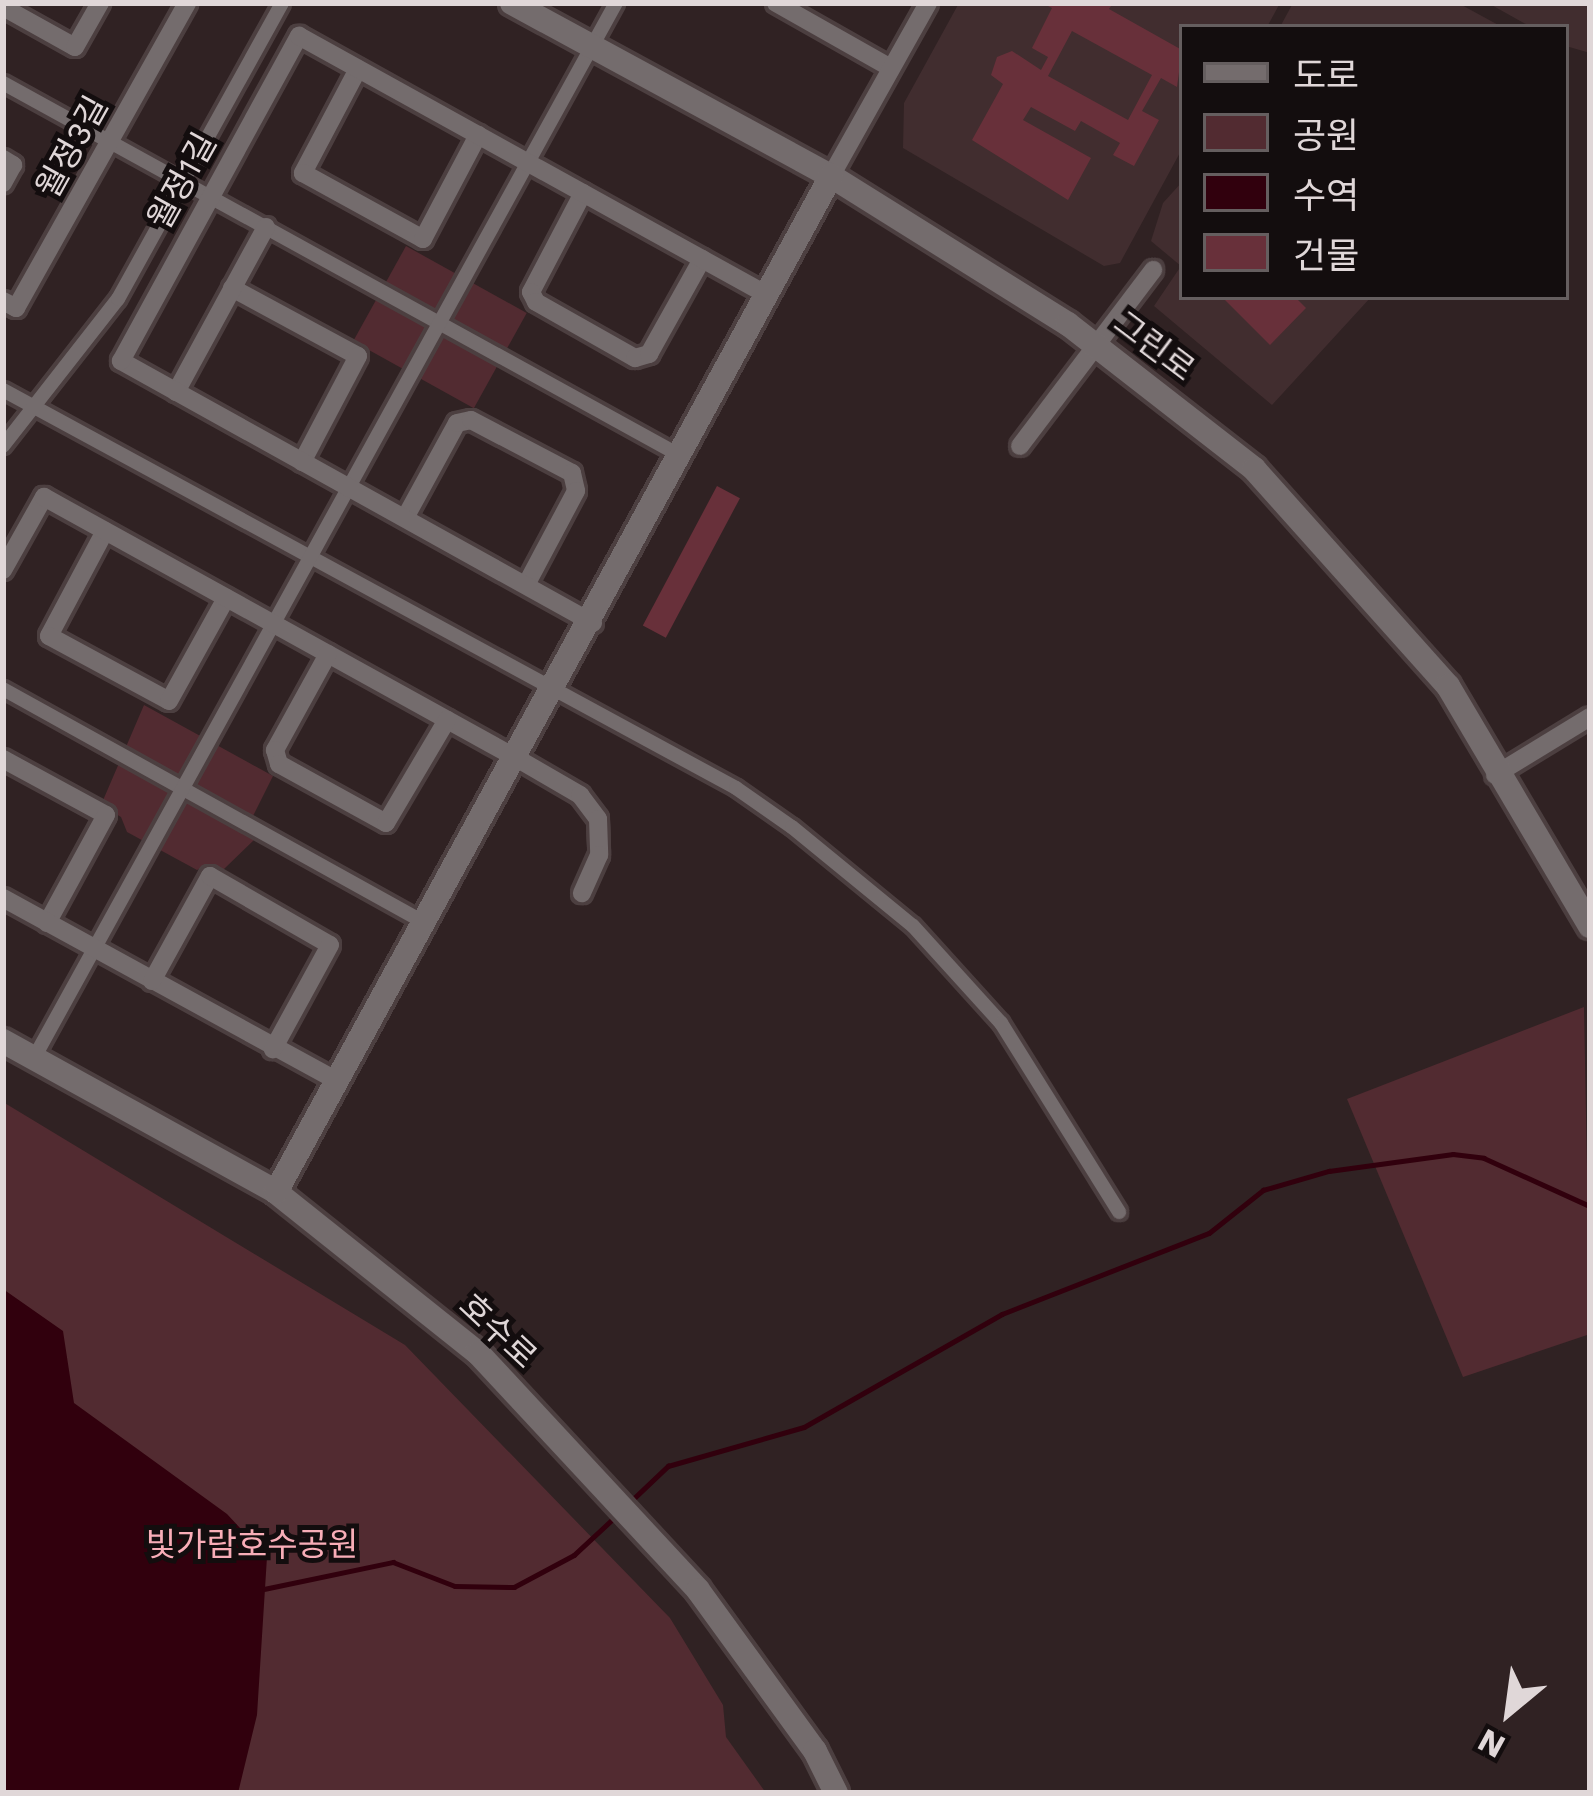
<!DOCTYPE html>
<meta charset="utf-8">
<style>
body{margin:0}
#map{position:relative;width:1593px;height:1796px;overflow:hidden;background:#302223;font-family:"Work Sans","Noto Sans KR",sans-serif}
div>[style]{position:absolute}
.built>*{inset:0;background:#412d2f}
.green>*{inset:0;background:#522b31;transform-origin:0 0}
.water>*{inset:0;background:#31000d}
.stream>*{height:4.5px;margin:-2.25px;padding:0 2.25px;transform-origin:2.25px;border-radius:2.25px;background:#31000d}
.building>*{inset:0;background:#68303a;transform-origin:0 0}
.roads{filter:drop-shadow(3px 0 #4c3f40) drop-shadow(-3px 0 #4c3f40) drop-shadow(0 3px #4c3f40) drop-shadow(0 -3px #4c3f40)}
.pedestrian>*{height:14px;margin:-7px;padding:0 7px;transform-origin:7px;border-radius:7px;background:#746c6d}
.minor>*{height:18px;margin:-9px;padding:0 9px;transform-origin:9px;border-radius:9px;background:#746c6d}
.tertiary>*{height:24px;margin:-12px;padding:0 12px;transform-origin:12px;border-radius:12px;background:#746c6d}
span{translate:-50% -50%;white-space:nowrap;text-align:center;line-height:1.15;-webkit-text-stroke:10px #130d0e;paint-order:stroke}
.street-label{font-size:33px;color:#e0d7d8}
.park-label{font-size:33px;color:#f8adb7}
.frame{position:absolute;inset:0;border:6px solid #e0d7d8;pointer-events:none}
.legend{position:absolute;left:1179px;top:24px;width:390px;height:276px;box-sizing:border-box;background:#130d0e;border:3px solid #655e5f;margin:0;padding:15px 21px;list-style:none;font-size:36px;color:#e0d7d8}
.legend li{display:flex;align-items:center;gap:24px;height:60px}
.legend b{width:60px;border:3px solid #655e5f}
.north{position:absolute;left:1449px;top:1652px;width:120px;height:120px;-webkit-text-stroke:9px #130d0e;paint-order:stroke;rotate:209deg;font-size:33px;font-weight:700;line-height:48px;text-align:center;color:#e0d7d8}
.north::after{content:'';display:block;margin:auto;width:42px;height:54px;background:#e0d7d8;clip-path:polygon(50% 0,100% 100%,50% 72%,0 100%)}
</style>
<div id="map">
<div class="built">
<div style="clip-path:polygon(959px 3px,1280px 3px,1267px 27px,1182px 27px,1182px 149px,1120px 263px,1104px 266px,903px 148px,904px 103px)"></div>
<div style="clip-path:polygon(1293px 3px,1458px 3px,1502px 27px,1280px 27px)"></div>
<div style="clip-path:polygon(1488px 3px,1590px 3px,1590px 53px,1566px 46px,1566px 27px,1531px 27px)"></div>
<div style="clip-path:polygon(1182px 182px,1182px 297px,1371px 297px,1272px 405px,1154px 306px,1181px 266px,1151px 241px,1163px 203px)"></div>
</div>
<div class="green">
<div style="left:406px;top:246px;width:138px;height:109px;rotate:29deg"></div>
<div style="clip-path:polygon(144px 705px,273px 776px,246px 830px,257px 837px,223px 870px,207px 864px,197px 870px,127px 832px,121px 817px,101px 805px)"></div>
<div style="clip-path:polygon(1584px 1007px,1590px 1334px,1463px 1377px,1347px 1099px)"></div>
<div style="clip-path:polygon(3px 1102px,405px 1345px,670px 1618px,723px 1705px,726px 1737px,766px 1793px,3px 1793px)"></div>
</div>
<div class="water">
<div style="clip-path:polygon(3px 1289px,63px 1331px,74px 1403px,227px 1514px,267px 1557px,257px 1715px,238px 1793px,3px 1793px)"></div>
</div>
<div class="stream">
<div style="left:629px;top:1503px;width:54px;rotate:-43.5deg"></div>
<div style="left:668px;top:1466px;width:141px;rotate:-16deg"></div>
<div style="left:804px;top:1427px;width:228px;rotate:-29.7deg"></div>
<div style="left:1002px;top:1314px;width:222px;rotate:-21.4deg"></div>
<div style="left:1209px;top:1233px;width:69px;rotate:-38.5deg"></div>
<div style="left:1263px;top:1190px;width:69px;rotate:-16.1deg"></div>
<div style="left:1329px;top:1171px;width:125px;rotate:-7.8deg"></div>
<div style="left:1453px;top:1154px;width:31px;rotate:7deg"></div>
<div style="left:1484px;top:1158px;width:116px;rotate:24.4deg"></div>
<div style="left:264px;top:1589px;width:132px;rotate:-11.8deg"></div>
<div style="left:393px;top:1562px;width:66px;rotate:21.2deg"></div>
<div style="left:455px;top:1586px;width:59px;rotate:1deg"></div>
<div style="left:514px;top:1587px;width:68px;rotate:-28.1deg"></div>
<div style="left:574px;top:1555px;width:59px;rotate:-42.9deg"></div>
</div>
<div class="building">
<div style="clip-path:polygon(evenodd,1042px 3px,1113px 3px,1109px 9px,1182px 50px,1177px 87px,1161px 78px,1142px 111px,1159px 120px,1134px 166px,1113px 155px,1120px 143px,1081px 121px,1075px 131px,1031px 107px,1023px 120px,1091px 158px,1068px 200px,972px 140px,1003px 84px,991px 75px,997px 57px,1012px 51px,1041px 70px,1048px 57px,1032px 48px,1052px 8px,1042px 3px,1072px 31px,1152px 75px,1128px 120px,1048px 76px,1072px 31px)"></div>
<div style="clip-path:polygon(1222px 297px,1295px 297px,1306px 308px,1270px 345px)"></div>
<div style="left:717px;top:486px;width:26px;height:158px;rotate:28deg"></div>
</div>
<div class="roads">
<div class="pedestrian">
<div style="left:3px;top:83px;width:774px;rotate:28.82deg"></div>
<div style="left:3px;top:390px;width:834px;rotate:28.5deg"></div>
<div style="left:736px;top:788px;width:68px;rotate:34.9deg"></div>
<div style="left:792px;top:827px;width:156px;rotate:39.3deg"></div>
<div style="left:913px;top:926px;width:131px;rotate:47.8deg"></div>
<div style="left:1001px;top:1023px;width:223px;rotate:58deg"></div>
<div style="left:3px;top:446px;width:187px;rotate:-52deg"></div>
<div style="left:118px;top:299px;width:338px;rotate:-61deg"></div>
<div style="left:3px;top:689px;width:483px;rotate:29deg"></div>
<div style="left:34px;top:1058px;width:1205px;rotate:-61.12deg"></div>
</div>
<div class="minor">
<div style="left:776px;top:3px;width:132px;rotate:29.5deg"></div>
<div style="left:3px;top:7px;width:82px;rotate:29.1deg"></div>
<div style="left:75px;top:47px;width:51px;rotate:-60.4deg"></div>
<div style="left:358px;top:69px;width:118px;rotate:117.9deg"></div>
<div style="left:303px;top:173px;width:137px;rotate:28.8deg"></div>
<div style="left:423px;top:239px;width:118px;rotate:-62.1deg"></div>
<div style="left:3px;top:159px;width:12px;rotate:31deg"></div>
<div style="left:13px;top:165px;width:21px;rotate:119deg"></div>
<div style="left:831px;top:176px;width:198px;rotate:-60.7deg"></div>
<div style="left:583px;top:193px;width:112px;rotate:117.7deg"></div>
<div style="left:531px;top:292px;width:11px;rotate:63deg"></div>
<div style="left:536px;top:302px;width:114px;rotate:29.5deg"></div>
<div style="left:635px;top:358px;width:15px;rotate:-16deg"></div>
<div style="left:649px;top:354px;width:109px;rotate:-60.8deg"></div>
<div style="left:232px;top:288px;width:143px;rotate:28.4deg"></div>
<div style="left:358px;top:356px;width:120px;rotate:117.8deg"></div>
<div style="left:3px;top:301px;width:15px;rotate:28deg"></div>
<div style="left:16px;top:308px;width:350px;rotate:-60.7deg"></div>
<div style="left:176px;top:392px;width:188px;rotate:-61.4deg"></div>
<div style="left:1020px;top:446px;width:221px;rotate:-52.9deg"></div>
<div style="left:405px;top:518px;width:108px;rotate:-61.3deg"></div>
<div style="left:457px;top:423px;width:14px;rotate:-12deg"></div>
<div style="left:471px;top:420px;width:114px;rotate:27.7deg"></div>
<div style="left:572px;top:473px;width:18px;rotate:77deg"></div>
<div style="left:576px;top:491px;width:106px;rotate:118deg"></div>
<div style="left:105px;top:531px;width:119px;rotate:118.1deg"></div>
<div style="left:49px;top:636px;width:136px;rotate:28.4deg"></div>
<div style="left:169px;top:701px;width:118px;rotate:-61deg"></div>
<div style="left:3px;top:570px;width:84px;rotate:-60.7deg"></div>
<div style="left:44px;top:497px;width:542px;rotate:28.93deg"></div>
<div style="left:518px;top:759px;width:72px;rotate:30.1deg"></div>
<div style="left:580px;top:795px;width:30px;rotate:53deg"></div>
<div style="left:598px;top:819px;width:36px;rotate:88deg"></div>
<div style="left:599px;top:855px;width:42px;rotate:114.1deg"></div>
<div style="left:593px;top:623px;width:540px;rotate:-150.97deg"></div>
<div style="left:121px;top:361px;width:371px;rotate:-61.3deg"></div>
<div style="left:299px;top:36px;width:537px;rotate:28.95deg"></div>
<div style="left:328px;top:654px;width:110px;rotate:118.9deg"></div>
<div style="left:275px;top:750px;width:15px;rotate:74deg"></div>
<div style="left:279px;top:764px;width:122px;rotate:28.9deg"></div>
<div style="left:386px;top:823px;width:120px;rotate:-59.4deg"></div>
<div style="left:3px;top:759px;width:117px;rotate:28.5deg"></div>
<div style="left:106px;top:815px;width:123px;rotate:118.6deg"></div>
<div style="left:1495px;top:775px;width:111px;rotate:-31.4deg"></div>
<div style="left:3px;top:898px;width:381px;rotate:28.7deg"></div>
<div style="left:152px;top:981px;width:120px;rotate:-61.1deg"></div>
<div style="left:210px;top:876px;width:138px;rotate:29.9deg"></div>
<div style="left:330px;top:945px;width:119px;rotate:118.7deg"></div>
</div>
<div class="tertiary">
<div style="left:512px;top:3px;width:363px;rotate:28.5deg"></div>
<div style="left:831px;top:176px;width:279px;rotate:32deg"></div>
<div style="left:1068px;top:324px;width:236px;rotate:37.9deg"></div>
<div style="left:1254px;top:469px;width:291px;rotate:48.2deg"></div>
<div style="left:1448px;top:686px;width:279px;rotate:59.4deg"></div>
<div style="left:3px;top:1041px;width:312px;rotate:28.9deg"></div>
<div style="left:276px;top:1192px;width:258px;rotate:38.6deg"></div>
<div style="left:478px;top:1353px;width:323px;rotate:47.1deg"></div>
<div style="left:698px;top:1590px;width:199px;rotate:54deg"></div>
<div style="left:815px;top:1751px;width:47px;rotate:63.4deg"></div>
<div style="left:276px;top:1192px;width:1158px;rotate:-61.35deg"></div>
</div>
</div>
<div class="street-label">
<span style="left:72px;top:147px;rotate:-61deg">월정3길</span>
<span style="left:182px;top:181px;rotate:-61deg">월정1길</span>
<span style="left:1154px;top:346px;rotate:37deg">그린로</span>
<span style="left:498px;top:1331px;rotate:43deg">호수로</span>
</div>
<div class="park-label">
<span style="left:252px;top:1545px">빛가람호수공원</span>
</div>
<div class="frame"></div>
<ul class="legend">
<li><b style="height:15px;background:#746c6d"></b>도로</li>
<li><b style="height:33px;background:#522b31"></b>공원</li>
<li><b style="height:33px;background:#31000d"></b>수역</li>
<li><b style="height:33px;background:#68303a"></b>건물</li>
</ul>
<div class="north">N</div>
</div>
